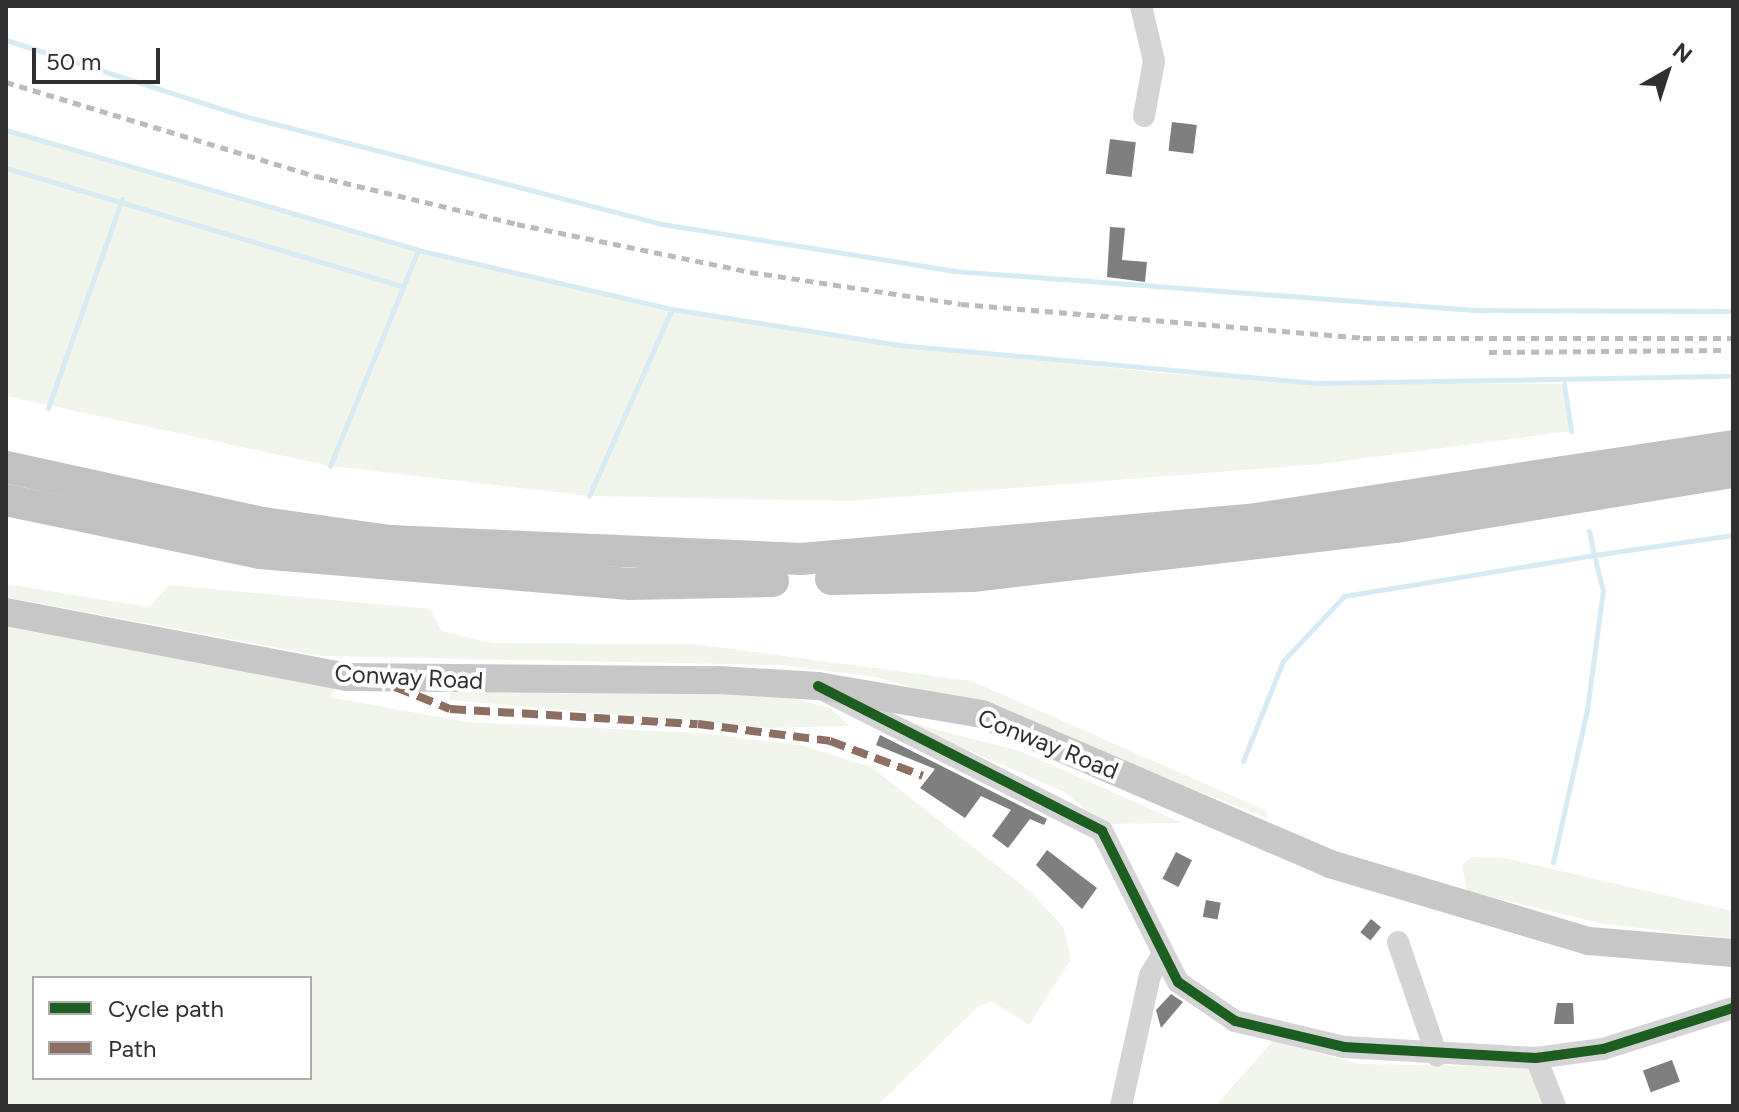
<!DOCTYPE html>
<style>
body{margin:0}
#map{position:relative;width:1739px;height:1112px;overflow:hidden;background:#fff;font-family:Figtree,sans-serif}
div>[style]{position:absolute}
.green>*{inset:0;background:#f2f5ec}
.stream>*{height:5px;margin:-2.5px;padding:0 2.5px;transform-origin:2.5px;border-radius:2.5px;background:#d9ebf2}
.building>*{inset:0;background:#7f7f7f;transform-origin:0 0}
.minor>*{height:22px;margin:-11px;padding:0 11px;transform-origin:11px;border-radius:11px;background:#d4d4d4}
.major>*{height:28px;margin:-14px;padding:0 14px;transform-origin:14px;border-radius:14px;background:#c7c7c7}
.highway>*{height:32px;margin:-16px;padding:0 16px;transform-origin:16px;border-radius:16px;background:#c1c1c1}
.rail>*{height:5px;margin-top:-2.5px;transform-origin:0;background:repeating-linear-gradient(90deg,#bbb 0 8px,transparent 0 14px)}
.quiet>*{height:8px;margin-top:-4px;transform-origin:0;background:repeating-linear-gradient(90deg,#8d6e63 0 16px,transparent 0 24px)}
.cycleway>*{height:10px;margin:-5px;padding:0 5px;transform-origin:5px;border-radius:5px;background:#1b5e20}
span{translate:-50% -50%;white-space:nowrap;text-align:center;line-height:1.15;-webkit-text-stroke:8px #fff;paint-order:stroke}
.street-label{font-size:24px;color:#2f2f2f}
.frame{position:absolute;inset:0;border:8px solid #2f2f2f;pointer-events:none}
.legend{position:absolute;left:32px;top:976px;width:280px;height:104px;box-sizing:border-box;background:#fff;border:2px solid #acacac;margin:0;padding:10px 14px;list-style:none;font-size:24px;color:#2f2f2f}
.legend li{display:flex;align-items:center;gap:16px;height:40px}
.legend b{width:40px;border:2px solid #acacac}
.north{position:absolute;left:1627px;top:32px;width:80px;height:80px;-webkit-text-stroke:6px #fff;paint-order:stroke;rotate:39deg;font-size:22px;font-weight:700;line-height:32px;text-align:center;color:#2f2f2f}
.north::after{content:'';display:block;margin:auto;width:28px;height:36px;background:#2f2f2f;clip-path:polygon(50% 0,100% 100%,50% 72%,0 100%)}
.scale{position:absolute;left:32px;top:48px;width:128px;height:36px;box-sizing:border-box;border:4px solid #2f2f2f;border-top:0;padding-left:10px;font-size:24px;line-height:28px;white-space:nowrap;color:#2f2f2f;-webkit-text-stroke:6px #fff;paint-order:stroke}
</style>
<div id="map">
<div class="green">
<div style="clip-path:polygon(6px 130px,418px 250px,672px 309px,899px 345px,1161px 373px,1320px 383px,1564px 384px,1571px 431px,1321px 464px,849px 501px,589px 496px,330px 466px,6px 396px)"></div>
<div style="clip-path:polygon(6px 584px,149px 607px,169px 585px,430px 609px,442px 631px,492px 643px,694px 644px,972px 681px,1267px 811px,1267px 818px,984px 707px,875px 677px,780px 665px,322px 656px,6px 597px)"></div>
<div style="clip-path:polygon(evenodd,6px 626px,338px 686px,329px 697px,467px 722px,699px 733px,804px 746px,871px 767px,1032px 893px,1064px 928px,1071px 960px,1029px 1025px,991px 1001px,978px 1007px,877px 1106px,6px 1106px,6px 626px,34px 978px,310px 978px,310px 1078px,34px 1078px,34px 978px)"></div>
<div style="clip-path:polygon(699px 691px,796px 699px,830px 708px,850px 726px,767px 728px,449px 700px,451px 692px)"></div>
<div style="clip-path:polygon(899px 720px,1020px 751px,1182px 823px,1104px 824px,1064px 792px)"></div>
<div style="clip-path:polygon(1470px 857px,1505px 858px,1733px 911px,1733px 939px,1604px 924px,1467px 891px,1462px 866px)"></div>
<div style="clip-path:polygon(1273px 1041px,1360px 1064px,1534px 1067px,1548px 1106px,1215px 1106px)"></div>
</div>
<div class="stream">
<div style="left:6px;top:40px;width:250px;rotate:17.7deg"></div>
<div style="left:244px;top:116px;width:432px;rotate:14.5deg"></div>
<div style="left:662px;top:224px;width:297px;rotate:9.1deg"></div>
<div style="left:955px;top:271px;width:521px;rotate:4.29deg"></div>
<div style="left:1475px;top:310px;width:258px;rotate:0.2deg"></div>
<div style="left:6px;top:130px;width:429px;rotate:16.2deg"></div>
<div style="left:418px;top:250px;width:261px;rotate:13.1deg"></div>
<div style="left:672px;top:309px;width:230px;rotate:9deg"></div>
<div style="left:899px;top:345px;width:423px;rotate:5.2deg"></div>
<div style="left:1320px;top:383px;width:413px;rotate:-1deg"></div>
<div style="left:6px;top:168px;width:414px;rotate:16.6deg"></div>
<div style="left:1564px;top:384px;width:48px;rotate:81.5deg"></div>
<div style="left:48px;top:408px;width:222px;rotate:-70.5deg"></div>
<div style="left:330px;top:466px;width:233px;rotate:-67.8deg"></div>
<div style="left:589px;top:496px;width:205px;rotate:-66.1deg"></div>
<div style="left:1589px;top:531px;width:25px;rotate:78deg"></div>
<div style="left:1594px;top:555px;width:140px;rotate:-8.2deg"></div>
<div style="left:1243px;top:761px;width:108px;rotate:-68.2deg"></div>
<div style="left:1283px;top:661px;width:89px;rotate:-46.8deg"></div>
<div style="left:1344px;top:596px;width:253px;rotate:-9.3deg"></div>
<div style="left:1594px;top:555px;width:36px;rotate:76deg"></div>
<div style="left:1603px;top:590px;width:121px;rotate:97.6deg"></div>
<div style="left:1587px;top:710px;width:156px;rotate:102.6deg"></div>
</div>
<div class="building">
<div style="left:1172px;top:122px;width:25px;height:29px;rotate:7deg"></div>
<div style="left:1110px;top:139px;width:26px;height:35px;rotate:7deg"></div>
<div style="clip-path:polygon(1110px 227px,1125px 228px,1122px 260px,1147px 262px,1145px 282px,1107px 277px)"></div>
<div style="clip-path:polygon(880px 735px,1047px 819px,1044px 825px,1030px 819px,1008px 848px,992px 836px,1011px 810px,981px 796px,965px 818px,920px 788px,935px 769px,876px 745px)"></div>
<div style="clip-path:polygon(1047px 850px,1097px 888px,1082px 909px,1036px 865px)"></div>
<div style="left:1176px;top:852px;width:18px;height:30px;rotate:27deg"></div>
<div style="left:1206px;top:900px;width:15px;height:17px;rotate:11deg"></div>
<div style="left:1371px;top:919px;width:13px;height:17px;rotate:39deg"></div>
<div style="clip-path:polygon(1171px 994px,1183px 1002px,1161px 1028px,1156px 1010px)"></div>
<div style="clip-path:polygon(1557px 1003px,1573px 1003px,1574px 1024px,1554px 1024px)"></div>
<div style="left:1672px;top:1060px;width:23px;height:31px;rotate:70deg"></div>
</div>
<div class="minor">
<div style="left:1141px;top:6px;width:57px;rotate:76.7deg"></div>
<div style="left:1154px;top:61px;width:56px;rotate:100.3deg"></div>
<div style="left:829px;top:693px;width:306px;rotate:26.8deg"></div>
<div style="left:1102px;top:831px;width:169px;rotate:63.3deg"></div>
<div style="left:1178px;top:982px;width:69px;rotate:34.4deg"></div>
<div style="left:1235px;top:1021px;width:112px;rotate:13.4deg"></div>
<div style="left:1344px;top:1047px;width:192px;rotate:3.3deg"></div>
<div style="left:1536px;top:1058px;width:68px;rotate:-7.7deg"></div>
<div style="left:1603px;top:1049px;width:136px;rotate:-17.5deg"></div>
<div style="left:1398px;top:942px;width:120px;rotate:71.1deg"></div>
<div style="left:1536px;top:1058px;width:52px;rotate:68.4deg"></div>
<div style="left:1121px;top:1106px;width:134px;rotate:-77.5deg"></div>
<div style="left:1150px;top:975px;width:22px;rotate:-58deg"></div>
</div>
<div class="major">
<div style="left:6px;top:612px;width:347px;rotate:10.8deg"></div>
<div style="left:347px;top:677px;width:371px;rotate:0.5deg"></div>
<div style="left:718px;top:680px;width:100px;rotate:3.4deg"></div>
<div style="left:818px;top:686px;width:166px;rotate:9.7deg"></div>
<div style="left:982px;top:714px;width:379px;rotate:23.3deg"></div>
<div style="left:1330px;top:864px;width:270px;rotate:16.6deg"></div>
<div style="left:1589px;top:941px;width:144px;rotate:4.8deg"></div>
</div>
<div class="highway">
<div style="left:6px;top:467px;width:263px;rotate:12.3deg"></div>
<div style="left:263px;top:523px;width:128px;rotate:8.1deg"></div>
<div style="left:390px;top:541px;width:411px;rotate:2.5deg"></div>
<div style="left:801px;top:559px;width:457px;rotate:-5deg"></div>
<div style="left:1256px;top:519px;width:483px;rotate:-8.7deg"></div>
<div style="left:6px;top:500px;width:259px;rotate:11.8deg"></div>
<div style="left:260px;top:553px;width:371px;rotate:4.8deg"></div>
<div style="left:630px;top:584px;width:143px;rotate:-1.2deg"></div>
<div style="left:831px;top:579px;width:141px;rotate:-1.2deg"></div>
<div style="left:972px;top:576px;width:427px;rotate:-6.6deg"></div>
<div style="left:1396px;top:527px;width:341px;rotate:-9.3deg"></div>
</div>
<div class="rail">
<div style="left:6px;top:82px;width:324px;rotate:16.9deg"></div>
<div style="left:316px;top:176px;width:207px;rotate:13.4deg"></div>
<div style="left:517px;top:224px;width:238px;rotate:11.6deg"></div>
<div style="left:750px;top:272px;width:213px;rotate:8.6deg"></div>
<div style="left:961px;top:304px;width:403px;rotate:4.8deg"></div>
<div style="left:1363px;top:338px;width:370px"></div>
<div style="left:1489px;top:352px;width:236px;rotate:-0.5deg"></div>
</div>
<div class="quiet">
<div style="left:373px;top:678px;width:83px;rotate:21.9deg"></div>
<div style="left:450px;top:709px;width:248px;rotate:3.5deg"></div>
<div style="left:698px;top:724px;width:133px;rotate:7.3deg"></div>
<div style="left:830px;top:741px;width:99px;rotate:20.6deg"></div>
</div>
<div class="cycleway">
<div style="left:818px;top:686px;width:319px;rotate:27deg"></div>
<div style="left:1102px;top:831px;width:169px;rotate:63.3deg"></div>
<div style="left:1178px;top:982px;width:69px;rotate:34.4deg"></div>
<div style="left:1235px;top:1021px;width:112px;rotate:13.4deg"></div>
<div style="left:1344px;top:1047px;width:192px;rotate:3.3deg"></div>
<div style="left:1536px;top:1058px;width:68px;rotate:-7.7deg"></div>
<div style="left:1603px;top:1049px;width:136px;rotate:-17.5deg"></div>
</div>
<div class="street-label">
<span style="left:409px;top:677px;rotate:3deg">Conway Road</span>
<span style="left:1048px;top:744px;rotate:22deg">Conway Road</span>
</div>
<div class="frame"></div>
<ul class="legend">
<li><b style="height:10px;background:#1b5e20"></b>Cycle path</li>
<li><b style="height:10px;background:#8d6e63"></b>Path</li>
</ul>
<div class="north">N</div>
<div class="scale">50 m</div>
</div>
